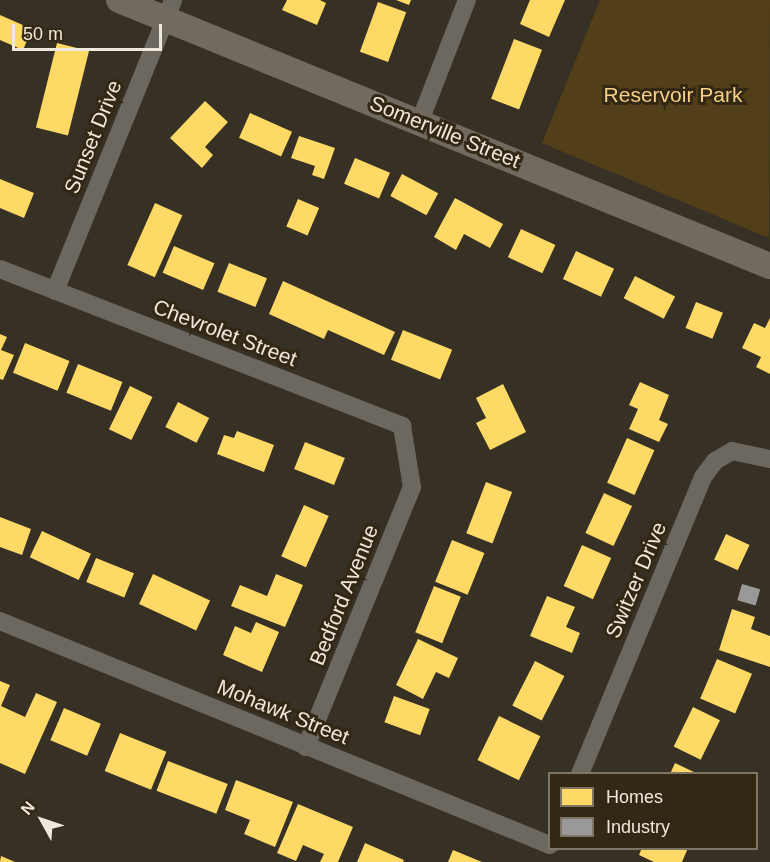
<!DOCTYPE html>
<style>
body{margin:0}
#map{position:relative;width:770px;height:862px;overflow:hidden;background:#363025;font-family:Arial,sans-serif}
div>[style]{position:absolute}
.green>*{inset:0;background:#523e18}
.homes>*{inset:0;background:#ffd966;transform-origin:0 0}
.industry>*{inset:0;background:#999;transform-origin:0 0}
.street>*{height:18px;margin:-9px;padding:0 9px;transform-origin:9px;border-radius:9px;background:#6c675f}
.secondary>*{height:26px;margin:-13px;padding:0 13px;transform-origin:13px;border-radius:13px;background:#706a5f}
span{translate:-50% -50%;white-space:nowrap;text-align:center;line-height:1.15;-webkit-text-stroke:6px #332814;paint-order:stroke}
.park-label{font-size:21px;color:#f7cf86}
.street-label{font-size:21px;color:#efe8dc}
.legend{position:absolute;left:548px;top:772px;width:210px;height:78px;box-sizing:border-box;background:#332814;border:2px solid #7e7564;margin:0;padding:8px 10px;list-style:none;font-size:18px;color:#efe8dc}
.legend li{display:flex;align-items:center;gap:12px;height:30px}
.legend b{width:30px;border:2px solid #7e7564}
.north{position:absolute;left:12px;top:790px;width:60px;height:60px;-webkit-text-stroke:4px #332814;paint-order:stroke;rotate:310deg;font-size:16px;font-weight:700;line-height:24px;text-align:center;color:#efe8dc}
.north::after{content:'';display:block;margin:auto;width:21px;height:27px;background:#efe8dc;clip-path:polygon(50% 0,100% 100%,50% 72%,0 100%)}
.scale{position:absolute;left:12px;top:24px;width:150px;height:27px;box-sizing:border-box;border:3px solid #efe8dc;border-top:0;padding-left:8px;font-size:18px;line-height:21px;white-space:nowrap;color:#efe8dc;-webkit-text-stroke:4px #332814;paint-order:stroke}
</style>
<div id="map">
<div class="green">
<div style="clip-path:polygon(600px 0,770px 0,769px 238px,542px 143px)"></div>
</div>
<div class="homes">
<div style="clip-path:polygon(287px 0,320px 0,326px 3px,317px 25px,282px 10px)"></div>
<div style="clip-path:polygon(396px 0,411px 0,409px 5px)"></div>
<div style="clip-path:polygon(530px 0,565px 0,549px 37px,520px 24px)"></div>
<div style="left:378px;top:2px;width:30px;height:53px;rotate:20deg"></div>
<div style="clip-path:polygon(0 15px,32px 29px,23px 50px,0 40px)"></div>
<div style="left:514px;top:39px;width:30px;height:64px;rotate:21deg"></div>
<div style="left:57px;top:43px;width:33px;height:87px;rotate:14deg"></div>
<div style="clip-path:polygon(205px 101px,228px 122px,205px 147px,213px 155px,202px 168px,170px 138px)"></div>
<div style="left:250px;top:113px;width:46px;height:27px;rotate:24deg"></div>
<div style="clip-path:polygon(299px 136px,335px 148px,324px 179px,312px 175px,315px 166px,291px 158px)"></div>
<div style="left:355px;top:158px;width:38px;height:28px;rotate:23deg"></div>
<div style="left:402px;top:174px;width:41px;height:25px;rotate:28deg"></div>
<div style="clip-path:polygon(0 179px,34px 193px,24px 218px,0 208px)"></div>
<div style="clip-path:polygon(455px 198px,503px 224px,490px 248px,464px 234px,456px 250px,434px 237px)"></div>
<div style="left:298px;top:199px;width:23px;height:30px;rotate:23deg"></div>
<div style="left:155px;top:203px;width:30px;height:68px;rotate:24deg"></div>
<div style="left:521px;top:229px;width:38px;height:31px;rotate:25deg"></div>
<div style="left:174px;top:246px;width:44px;height:29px;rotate:23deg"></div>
<div style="left:576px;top:251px;width:42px;height:31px;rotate:25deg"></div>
<div style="left:229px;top:263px;width:41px;height:31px;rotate:22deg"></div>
<div style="left:635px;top:276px;width:45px;height:25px;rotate:27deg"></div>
<div style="clip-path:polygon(283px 281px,395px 332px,384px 355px,328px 330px,324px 339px,269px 314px)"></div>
<div style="left:696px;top:302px;width:29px;height:28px;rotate:22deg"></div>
<div style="clip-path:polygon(770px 318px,770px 374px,756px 367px,761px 357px,742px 348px,754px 323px,765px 328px)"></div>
<div style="left:403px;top:330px;width:53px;height:32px;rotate:22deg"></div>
<div style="clip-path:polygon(0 334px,7px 337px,1px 350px,14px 355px,3px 380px,0 379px)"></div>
<div style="left:25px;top:343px;width:48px;height:32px;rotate:22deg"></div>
<div style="left:78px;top:364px;width:48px;height:31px;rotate:22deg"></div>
<div style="clip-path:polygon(640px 382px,669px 395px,659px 420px,668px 424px,659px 442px,629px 429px,638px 409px,629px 405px)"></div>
<div style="clip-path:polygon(503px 384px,526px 432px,490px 450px,476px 423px,486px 418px,476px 398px)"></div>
<div style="left:130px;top:386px;width:25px;height:48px;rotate:26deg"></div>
<div style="left:178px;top:402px;width:35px;height:28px;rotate:27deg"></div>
<div style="clip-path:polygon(237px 431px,274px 445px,264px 472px,217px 454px,224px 435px,234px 438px)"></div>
<div style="left:627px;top:438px;width:30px;height:49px;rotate:24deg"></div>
<div style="left:305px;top:442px;width:43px;height:29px;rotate:22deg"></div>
<div style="left:486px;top:482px;width:28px;height:55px;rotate:21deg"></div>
<div style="left:604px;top:493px;width:31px;height:44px;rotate:25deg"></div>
<div style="left:304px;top:505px;width:27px;height:56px;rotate:24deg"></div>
<div style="clip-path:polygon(0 517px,31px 529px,22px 555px,0 547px)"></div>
<div style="left:42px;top:531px;width:54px;height:29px;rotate:25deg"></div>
<div style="left:726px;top:534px;width:26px;height:28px;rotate:25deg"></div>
<div style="left:452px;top:540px;width:35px;height:45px;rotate:22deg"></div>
<div style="left:582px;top:545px;width:32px;height:45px;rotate:24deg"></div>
<div style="left:96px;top:558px;width:41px;height:26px;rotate:22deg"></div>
<div style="left:153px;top:574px;width:63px;height:33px;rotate:25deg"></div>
<div style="clip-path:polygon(276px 574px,303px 585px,285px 627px,231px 606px,240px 585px,267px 596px)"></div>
<div style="left:434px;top:586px;width:29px;height:50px;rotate:22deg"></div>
<div style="clip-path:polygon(547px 596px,575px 607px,566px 627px,580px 633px,572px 653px,530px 636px)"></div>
<div style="clip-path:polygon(732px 609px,755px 617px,751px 629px,770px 636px,770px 667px,719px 650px)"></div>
<div style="clip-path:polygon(256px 622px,279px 632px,262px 672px,223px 655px,235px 626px,251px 633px)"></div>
<div style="clip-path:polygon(418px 639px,458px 658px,449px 678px,436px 672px,423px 699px,396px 685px)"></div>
<div style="left:717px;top:659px;width:38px;height:43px;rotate:23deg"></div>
<div style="left:535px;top:661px;width:33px;height:50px;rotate:27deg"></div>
<div style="clip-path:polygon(0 681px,10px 685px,1px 706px,25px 717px,36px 693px,57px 702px,25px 774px,0 763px)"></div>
<div style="left:394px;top:696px;width:38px;height:28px;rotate:20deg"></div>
<div style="left:693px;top:707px;width:30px;height:44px;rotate:26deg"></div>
<div style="left:64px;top:708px;width:40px;height:35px;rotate:23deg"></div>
<div style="left:499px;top:716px;width:46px;height:49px;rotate:26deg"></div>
<div style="left:120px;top:733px;width:50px;height:41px;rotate:22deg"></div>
<div style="left:168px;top:761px;width:64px;height:32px;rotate:21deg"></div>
<div style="clip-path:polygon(675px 763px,698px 774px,670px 774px)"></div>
<div style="clip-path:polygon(236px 780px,293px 802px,275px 847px,244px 834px,250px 820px,225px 810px)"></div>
<div style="clip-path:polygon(298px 804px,353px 827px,338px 862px,320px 862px,324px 854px,303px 845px,296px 861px,277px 853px)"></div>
<div style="clip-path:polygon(365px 843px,404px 860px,403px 862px,357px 862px)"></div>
<div style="clip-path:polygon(642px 848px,688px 848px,682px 862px,654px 862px,639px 855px)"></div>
<div style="clip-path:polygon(453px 850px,482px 862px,448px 862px)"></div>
<div style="clip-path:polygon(1px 856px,15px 862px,0 862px)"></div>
</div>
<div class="industry">
<div style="left:742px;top:584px;width:19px;height:17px;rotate:16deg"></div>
</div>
<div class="street">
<div style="left:420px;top:121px;width:130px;rotate:-68.8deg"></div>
<div style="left:0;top:269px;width:432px;rotate:21.3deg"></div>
<div style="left:402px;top:426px;width:62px;rotate:80.7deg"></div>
<div style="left:412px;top:487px;width:281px;rotate:112.2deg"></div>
<div style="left:55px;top:291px;width:314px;rotate:-67.9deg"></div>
<div style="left:0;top:621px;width:594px;rotate:22.16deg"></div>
<div style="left:580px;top:774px;width:321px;rotate:-67.5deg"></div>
<div style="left:703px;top:477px;width:20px;rotate:-53deg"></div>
<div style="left:715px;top:461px;width:20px;rotate:-30deg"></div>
<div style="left:732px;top:451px;width:39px;rotate:12deg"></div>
</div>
<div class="secondary">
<div style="left:119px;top:0;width:703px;rotate:22.23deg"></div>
</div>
<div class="park-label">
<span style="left:673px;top:95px">Reservoir Park</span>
</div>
<div class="street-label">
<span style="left:445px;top:132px;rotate:22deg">Somerville Street</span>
<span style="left:93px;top:137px;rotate:-68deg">Sunset Drive</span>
<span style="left:225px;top:333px;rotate:21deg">Chevrolet Street</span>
<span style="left:636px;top:580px;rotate:-67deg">Switzer Drive</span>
<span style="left:344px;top:595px;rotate:-68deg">Bedford Avenue</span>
<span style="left:283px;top:712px;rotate:22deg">Mohawk Street</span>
</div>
<ul class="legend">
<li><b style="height:16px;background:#ffd966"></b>Homes</li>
<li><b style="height:16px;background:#999"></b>Industry</li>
</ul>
<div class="north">N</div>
<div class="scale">50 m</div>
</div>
